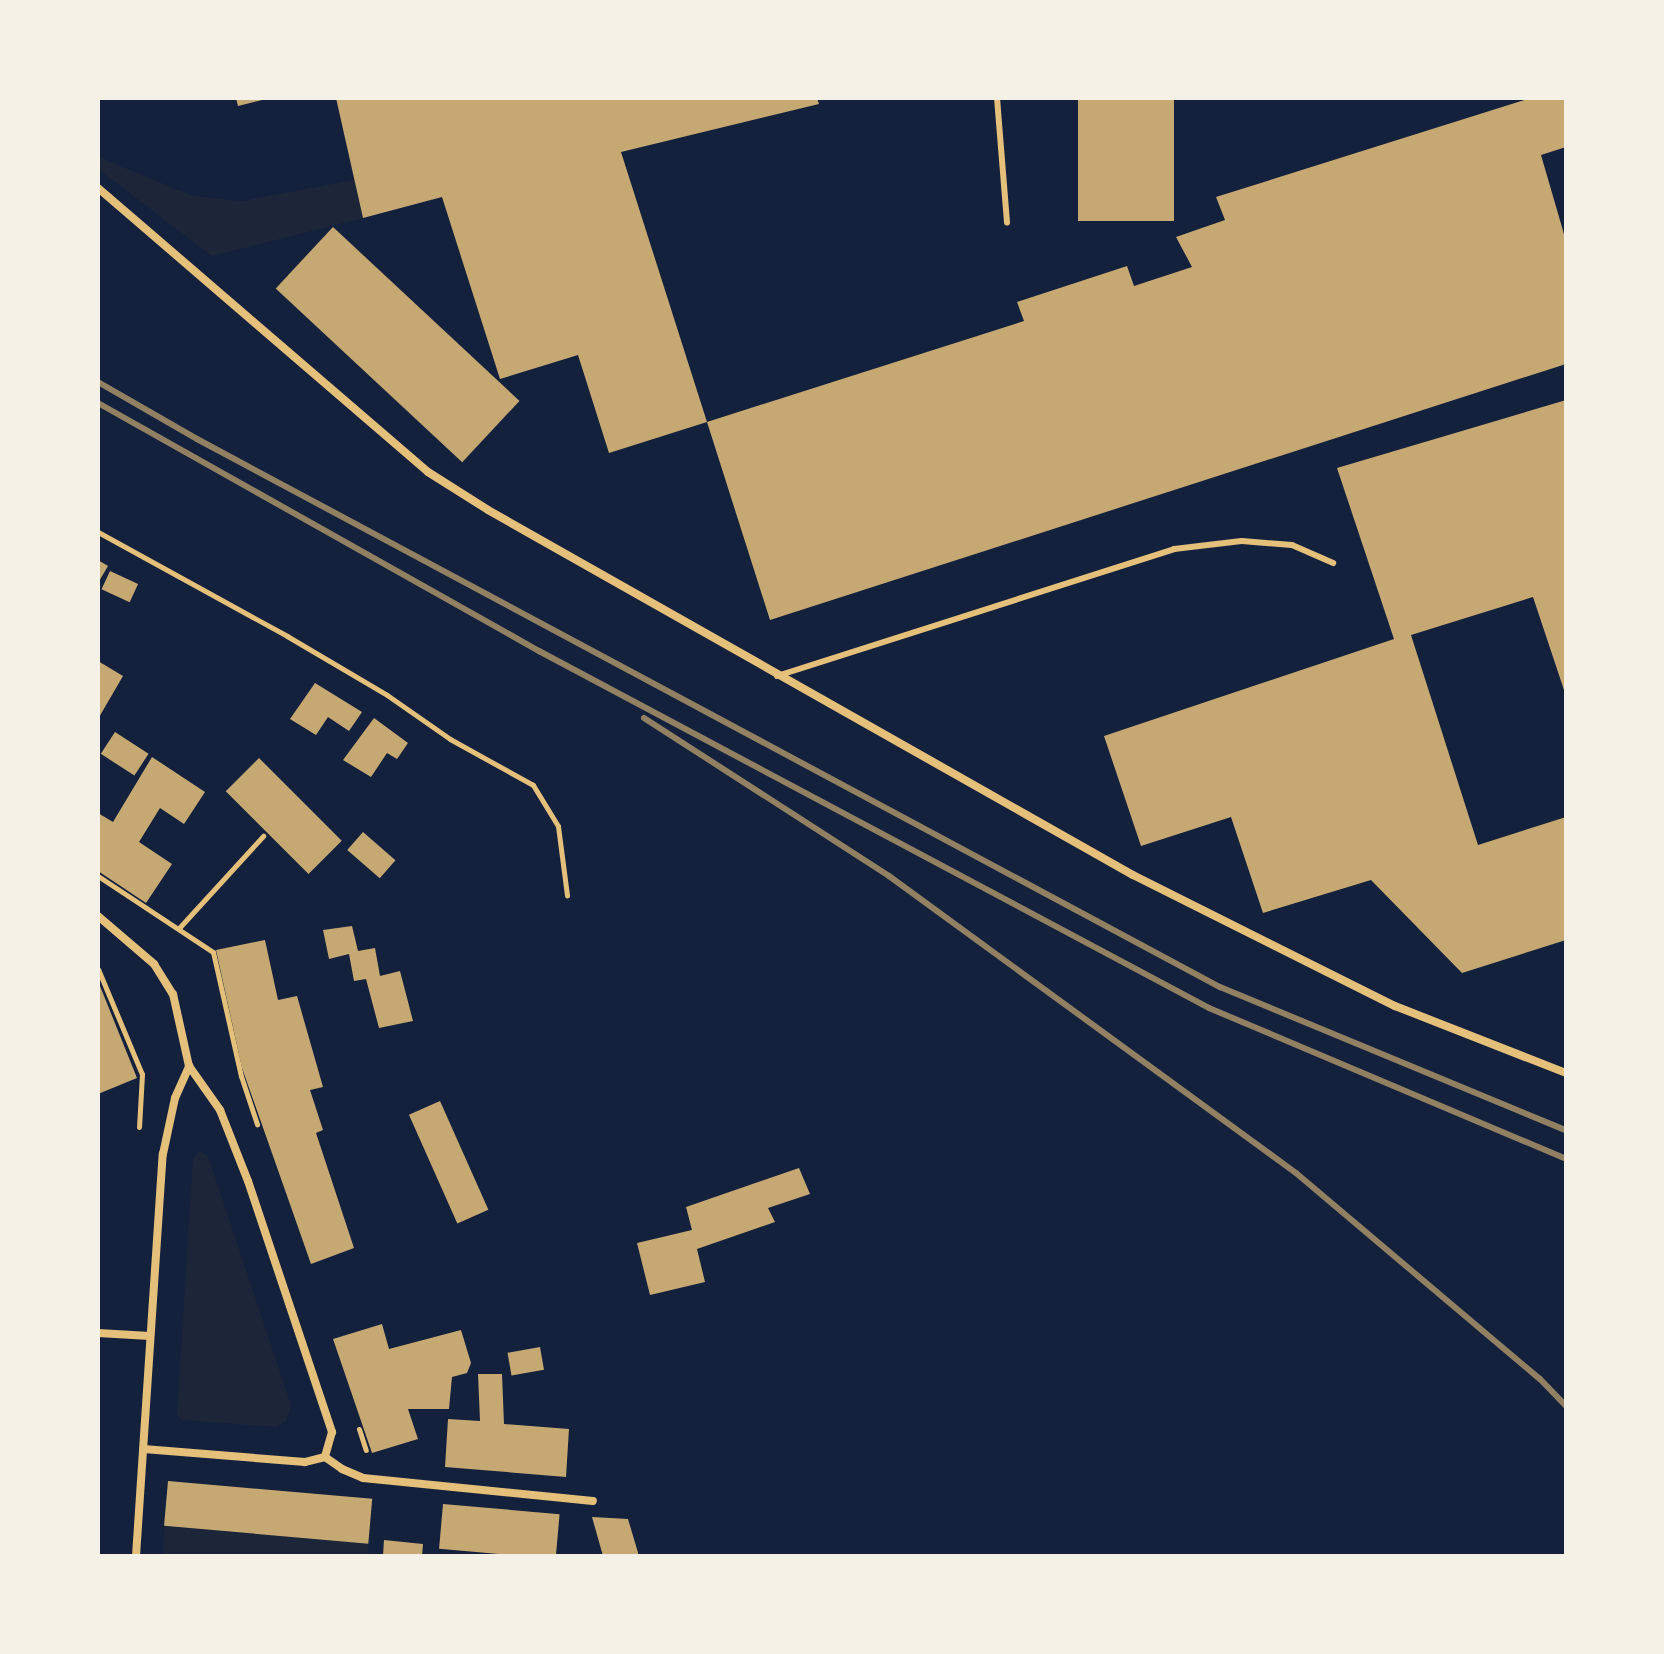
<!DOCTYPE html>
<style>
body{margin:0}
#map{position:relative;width:1664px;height:1654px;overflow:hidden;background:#14213d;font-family:"PT Sans Narrow",sans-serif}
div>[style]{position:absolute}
.green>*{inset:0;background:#1d2539}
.building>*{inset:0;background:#c6a872;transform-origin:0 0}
.path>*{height:5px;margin:-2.5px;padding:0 2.5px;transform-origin:2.5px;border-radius:2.5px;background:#e5c07b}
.service>*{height:6px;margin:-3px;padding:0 3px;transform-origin:3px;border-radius:3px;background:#e5c07b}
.minor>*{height:8px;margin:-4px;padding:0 4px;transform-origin:4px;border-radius:4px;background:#e5c07b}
.rail>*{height:6px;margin:-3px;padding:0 3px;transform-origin:3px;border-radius:3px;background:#918062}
span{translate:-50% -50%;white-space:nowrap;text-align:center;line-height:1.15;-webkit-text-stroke:6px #f6f1e7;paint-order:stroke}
.frame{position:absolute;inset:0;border:100px solid #f6f1e7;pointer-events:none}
</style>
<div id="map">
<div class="green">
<div style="clip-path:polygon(98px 157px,193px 196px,242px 201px,354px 180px,363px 218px,212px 256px,98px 169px)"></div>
<div style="clip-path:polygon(199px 1151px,208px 1156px,291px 1405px,286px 1421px,276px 1427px,182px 1420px,177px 1415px,193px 1158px)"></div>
<div style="clip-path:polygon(165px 1526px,368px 1544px,368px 1556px,163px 1556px)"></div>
</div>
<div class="building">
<div style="clip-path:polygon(236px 98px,266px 98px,266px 99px,238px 106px)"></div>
<div style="clip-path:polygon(336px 98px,817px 98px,819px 104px,621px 152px,707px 422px,609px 453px,578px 355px,500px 379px,442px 197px,363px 218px)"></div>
<div style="left:1078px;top:98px;width:96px;height:123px"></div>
<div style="clip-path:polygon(1531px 98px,1566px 98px,1566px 147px,1541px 155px,1566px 241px,1566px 364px,770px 620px,707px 422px,1024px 321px,1017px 302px,1127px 266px,1134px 286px,1192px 267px,1176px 237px,1225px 220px,1216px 197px)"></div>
<div style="left:333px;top:227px;width:255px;height:84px;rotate:43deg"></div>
<div style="clip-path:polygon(1566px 400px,1566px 696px,1533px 597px,1411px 635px,1478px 845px,1566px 817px,1566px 940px,1462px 973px,1371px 880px,1263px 913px,1231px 817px,1141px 846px,1104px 736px,1394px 639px,1337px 468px)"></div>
<div style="clip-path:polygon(98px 560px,108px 566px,98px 583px)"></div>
<div style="left:110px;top:571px;width:31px;height:20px;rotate:25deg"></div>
<div style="clip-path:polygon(98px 661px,123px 676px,98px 719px)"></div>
<div style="clip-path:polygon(315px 683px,362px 712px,349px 731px,328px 717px,316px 735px,290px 719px)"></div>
<div style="clip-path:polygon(374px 718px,408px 743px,397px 759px,387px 753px,371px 777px,343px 760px)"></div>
<div style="left:115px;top:732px;width:40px;height:26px;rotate:33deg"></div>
<div style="clip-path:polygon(152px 757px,205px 792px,184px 824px,160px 808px,139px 842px,172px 864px,146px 903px,98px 871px,98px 813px,113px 822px)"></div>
<div style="left:259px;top:758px;width:117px;height:47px;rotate:45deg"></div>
<div style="left:363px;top:832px;width:43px;height:24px;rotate:41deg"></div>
<div style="clip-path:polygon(352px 926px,358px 951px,375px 948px,380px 976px,400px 971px,413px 1021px,379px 1028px,366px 979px,354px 981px,349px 954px,329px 959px,323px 930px)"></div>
<div style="clip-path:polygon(265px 940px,278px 1000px,297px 996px,323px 1087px,310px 1090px,323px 1130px,316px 1133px,354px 1248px,311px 1264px,242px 1068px,216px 950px)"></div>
<div style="clip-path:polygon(98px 981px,137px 1078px,98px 1094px)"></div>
<div style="left:440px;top:1101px;width:119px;height:34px;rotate:66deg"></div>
<div style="clip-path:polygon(799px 1168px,810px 1194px,768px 1208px,775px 1222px,697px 1249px,705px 1282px,650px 1295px,637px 1243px,692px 1230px,686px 1207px)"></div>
<div style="clip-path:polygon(382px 1324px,389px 1349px,461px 1330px,471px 1363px,467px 1373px,452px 1377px,449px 1409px,408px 1409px,418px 1439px,372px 1453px,333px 1339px)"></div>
<div style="left:540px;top:1347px;width:23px;height:33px;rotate:80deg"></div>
<div style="clip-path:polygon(478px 1374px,502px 1374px,504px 1424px,569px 1429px,566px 1477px,445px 1467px,448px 1419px,480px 1421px)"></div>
<div style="left:168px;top:1481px;width:205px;height:45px;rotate:5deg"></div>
<div style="left:443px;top:1504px;width:117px;height:45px;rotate:5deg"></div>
<div style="clip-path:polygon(592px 1517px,628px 1519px,639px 1556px,603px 1556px)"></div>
<div style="clip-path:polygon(384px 1540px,423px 1544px,422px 1556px,383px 1556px)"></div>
</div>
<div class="path">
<div style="left:98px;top:532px;width:216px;rotate:28.8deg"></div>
<div style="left:287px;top:636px;width:116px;rotate:30.5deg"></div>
<div style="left:387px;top:695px;width:77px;rotate:34.9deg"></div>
<div style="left:450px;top:739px;width:95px;rotate:29deg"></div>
<div style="left:533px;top:785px;width:48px;rotate:58.6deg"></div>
<div style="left:558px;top:826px;width:70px;rotate:82.6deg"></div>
<div style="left:98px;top:876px;width:138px;rotate:33.5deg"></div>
<div style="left:213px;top:952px;width:127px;rotate:77.3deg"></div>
<div style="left:241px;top:1076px;width:51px;rotate:71.6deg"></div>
<div style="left:179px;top:928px;width:125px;rotate:-47.6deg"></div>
<div style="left:98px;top:969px;width:114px;rotate:67.3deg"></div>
<div style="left:142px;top:1074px;width:53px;rotate:93.2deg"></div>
<div style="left:359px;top:1429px;width:22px;rotate:72deg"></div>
</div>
<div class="service">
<div style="left:997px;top:98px;width:125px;rotate:85.4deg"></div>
<div style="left:777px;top:676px;width:417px;rotate:-17.7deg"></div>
<div style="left:1174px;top:549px;width:68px;rotate:-6.7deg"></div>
<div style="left:1242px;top:541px;width:50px;rotate:4.6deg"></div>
<div style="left:1292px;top:545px;width:45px;rotate:23.7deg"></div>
</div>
<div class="minor">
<div style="left:98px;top:188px;width:435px;rotate:40.7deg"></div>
<div style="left:428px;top:472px;width:71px;rotate:32.3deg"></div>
<div style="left:488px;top:510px;width:741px;rotate:29.51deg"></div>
<div style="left:1133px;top:875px;width:293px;rotate:26.6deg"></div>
<div style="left:1395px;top:1006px;width:184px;rotate:21.4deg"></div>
<div style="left:98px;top:916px;width:74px;rotate:40.6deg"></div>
<div style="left:154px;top:964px;width:36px;rotate:58deg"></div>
<div style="left:173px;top:994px;width:74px;rotate:77.5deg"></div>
<div style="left:189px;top:1066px;width:54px;rotate:54.8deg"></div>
<div style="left:220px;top:1110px;width:76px;rotate:68.5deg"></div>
<div style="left:248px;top:1181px;width:265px;rotate:71.5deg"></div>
<div style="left:332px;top:1432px;width:26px;rotate:106deg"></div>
<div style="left:325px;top:1457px;width:21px;rotate:166deg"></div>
<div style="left:305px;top:1462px;width:162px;rotate:-175.4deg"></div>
<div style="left:98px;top:1333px;width:52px;rotate:3.3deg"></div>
<div style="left:325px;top:1457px;width:21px;rotate:35deg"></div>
<div style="left:342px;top:1469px;width:23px;rotate:23deg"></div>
<div style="left:363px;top:1478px;width:231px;rotate:5.7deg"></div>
<div style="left:136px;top:1556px;width:403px;rotate:-86.2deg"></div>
<div style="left:163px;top:1154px;width:57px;rotate:-77.9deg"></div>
<div style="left:175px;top:1098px;width:35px;rotate:-66deg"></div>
</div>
<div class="rail">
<div style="left:98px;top:382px;width:114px;rotate:29.9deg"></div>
<div style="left:197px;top:439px;width:1161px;rotate:28.18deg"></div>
<div style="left:1220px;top:987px;width:374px;rotate:22.5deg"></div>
<div style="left:98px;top:403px;width:506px;rotate:29.35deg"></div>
<div style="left:539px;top:651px;width:759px;rotate:28.05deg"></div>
<div style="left:1209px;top:1008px;width:388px;rotate:22.9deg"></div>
<div style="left:644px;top:718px;width:292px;rotate:32.8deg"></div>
<div style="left:889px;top:876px;width:504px;rotate:36.12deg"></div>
<div style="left:1296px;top:1173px;width:319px;rotate:40.2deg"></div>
<div style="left:1540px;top:1379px;width:37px;rotate:46deg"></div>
</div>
<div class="frame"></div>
</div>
